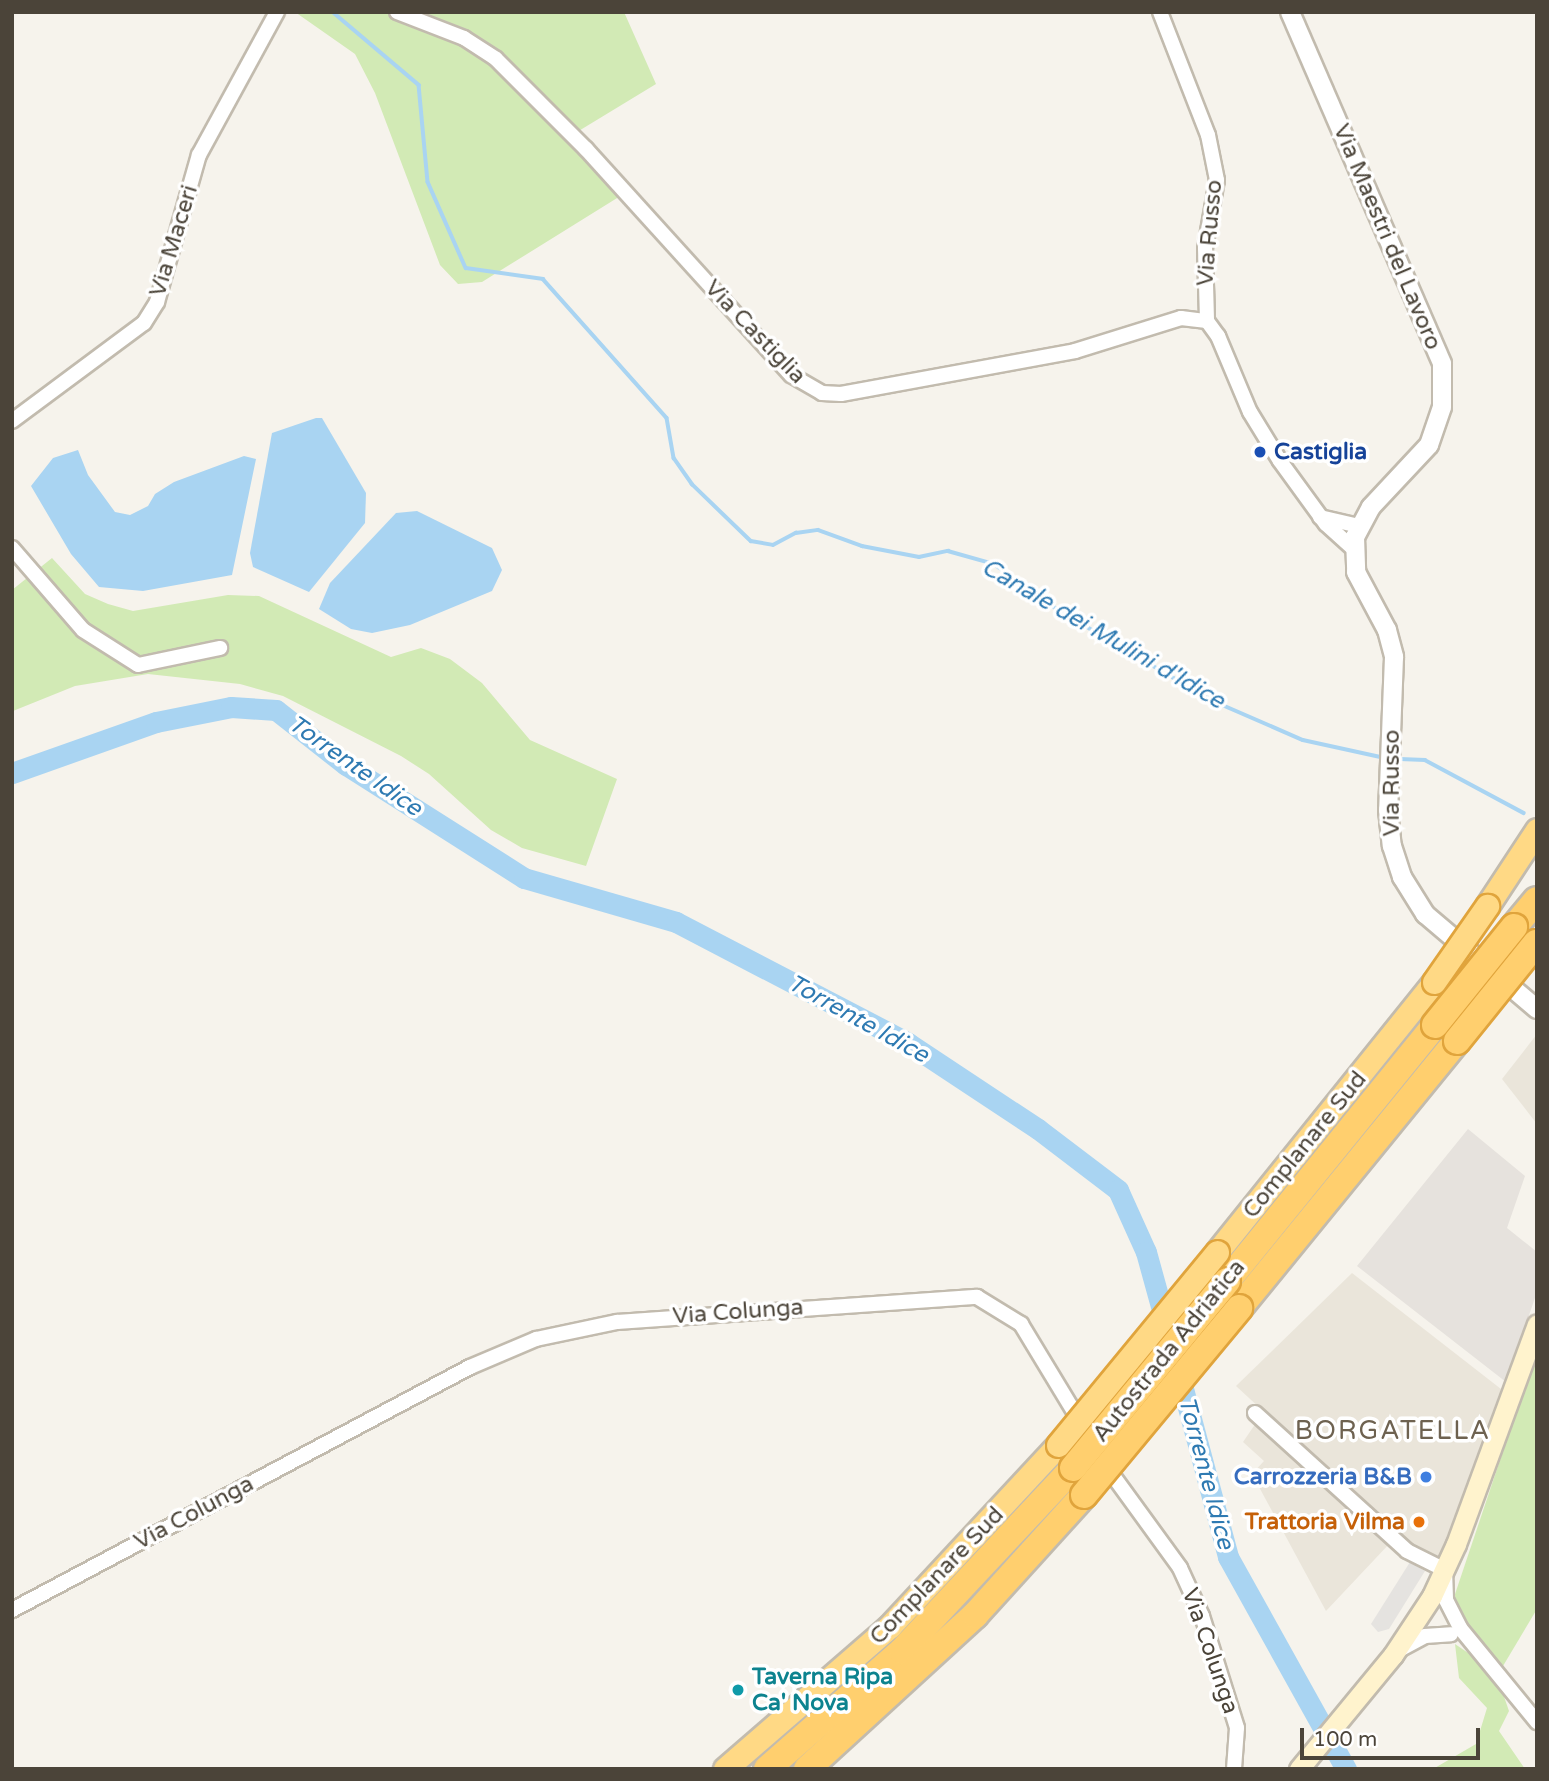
<!DOCTYPE html>
<style>
body{margin:0}
#map{position:relative;width:1549px;height:1781px;overflow:hidden;background:#f6f3ec;font-family:"Varela Round",sans-serif}
div>[style]{position:absolute}
.residential>*{inset:0;background:#eae5da}
.industrial>*{inset:0;background:#e6e2dd}
.green>*{inset:0;background:#d2eab5}
.parking>*{inset:0;background:#e5e3e0}
.water>*{inset:0;background:#a9d4f2}
.stream>*{height:3.5px;margin:-1.75px;padding:0 1.75px;transform-origin:1.75px;border-radius:1.75px;background:#a9d4f2}
.river>*{height:21px;margin:-10.5px;padding:0 10.5px;transform-origin:10.5px;border-radius:10.5px;background:#a9d4f2}
.roads{filter:drop-shadow(2px 0 #c2bbae) drop-shadow(-2px 0 #c2bbae) drop-shadow(0 2px #c2bbae) drop-shadow(0 -2px #c2bbae)}
.minor>*{height:14px;margin:-7px;padding:0 7px;transform-origin:7px;border-radius:7px;background:#fff}
.tertiary>*{height:18px;margin:-9px;padding:0 9px;transform-origin:9px;border-radius:9px;background:#fff}
.secondary>*{height:19px;margin:-9.5px;padding:0 9.5px;transform-origin:9.5px;border-radius:9.5px;background:#fff3cd}
.trunk>*{height:23px;margin:-11.5px;padding:0 11.5px;transform-origin:11.5px;border-radius:11.5px;background:#ffd985}
.motorway>*{height:26px;margin:-13px;padding:0 13px;transform-origin:13px;border-radius:13px;background:#ffcf6e}
.bridges{filter:drop-shadow(2px 0 #e0a43c) drop-shadow(-2px 0 #e0a43c) drop-shadow(0 2px #e0a43c) drop-shadow(0 -2px #e0a43c)}
.trunk-bridge>*{height:23px;margin:-11.5px;padding:0 11.5px;transform-origin:11.5px;border-radius:11.5px;background:#ffd985}
.motorway-bridge>*{height:26px;margin:-13px;padding:0 13px;transform-origin:13px;border-radius:13px;background:#ffcf6e}
.dots>*{width:19px;height:19px;translate:-50% -50%;box-sizing:border-box;border:4px solid #fff;border-radius:50%}
span{translate:-50% -50%;white-space:nowrap;text-align:center;line-height:1.15;-webkit-text-stroke:7px #fff;paint-order:stroke}
.street-label{font-size:23px;color:#4b4439}
.transit-label{font-size:23px;color:#164399;font-weight:700}
.left{translate:0 -50%;text-align:left}
.shop-label{font-size:23px;color:#366cbe;font-weight:700}
.right{translate:-100% -50%;text-align:right}
.food-label{font-size:23px;color:#c56008;font-weight:700}
.culture-label{font-size:23px;color:#0d838f;font-weight:700}
.water-label{font-size:24px;color:#2e7ab2;font-style:italic}
.quarter-label{font-size:26px;color:#6e6250;letter-spacing:2px}
.frame{position:absolute;inset:0;border:14px solid #4b4439;pointer-events:none}
.scale{position:absolute;left:1300px;top:1728px;width:180px;height:32px;box-sizing:border-box;border:4px solid #4b4439;border-top:0;padding-left:9px;font-size:21px;line-height:24px;white-space:nowrap;color:#4b4439;-webkit-text-stroke:5px #fff;paint-order:stroke}
</style>
<div id="map">
<div class="residential">
<div style="clip-path:polygon(1537px 1034px,1537px 1124px,1502px 1079px)"></div>
<div style="clip-path:polygon(1352px 1273px,1501px 1389px,1439px 1562px,1413px 1549px,1236px 1386px)"></div>
<div style="clip-path:polygon(1258px 1420px,1391px 1542px,1326px 1611px,1252px 1474px,1264px 1461px,1243px 1442px)"></div>
</div>
<div class="industrial">
<div style="clip-path:polygon(1468px 1129px,1525px 1176px,1507px 1228px,1537px 1252px,1537px 1292px,1506px 1382px,1357px 1266px)"></div>
</div>
<div class="green">
<div style="clip-path:polygon(295px 12px,624px 12px,656px 84px,577px 132px,630px 190px,482px 282px,458px 284px,440px 265px,375px 93px,355px 54px)"></div>
<div style="clip-path:polygon(52px 558px,85px 594px,108px 604px,133px 611px,228px 595px,259px 596px,391px 657px,421px 648px,450px 659px,482px 683px,530px 740px,617px 779px,586px 866px,522px 848px,491px 830px,429px 774px,401px 756px,283px 696px,240px 684px,148px 674px,75px 686px,13px 711px,12px 590px)"></div>
<div style="clip-path:polygon(1537px 1350px,1537px 1609px,1503px 1666px,1451px 1606px)"></div>
<div style="clip-path:polygon(1455px 1644px,1477px 1659px,1501px 1688px,1509px 1711px,1499px 1731px,1525px 1769px,1433px 1769px,1476px 1744px,1487px 1708px,1459px 1678px)"></div>
</div>
<div class="parking">
<div style="clip-path:polygon(1410px 1562px,1425px 1571px,1389px 1629px,1378px 1632px,1371px 1624px)"></div>
</div>
<div class="water">
<div style="clip-path:polygon(316px 418px,322px 418px,366px 493px,365px 523px,309px 592px,253px 567px,250px 553px,272px 433px)"></div>
<div style="clip-path:polygon(78px 450px,88px 475px,115px 512px,130px 515px,148px 506px,155px 494px,174px 482px,244px 456px,256px 459px,232px 575px,143px 591px,99px 587px,71px 554px,31px 486px,53px 458px)"></div>
<div style="clip-path:polygon(417px 511px,492px 548px,502px 570px,492px 591px,410px 625px,372px 633px,351px 629px,319px 609px,330px 583px,396px 513px)"></div>
</div>
<div class="stream">
<div style="left:333px;top:12px;width:113px;rotate:40.3deg"></div>
<div style="left:419px;top:85px;width:97px;rotate:84.7deg"></div>
<div style="left:428px;top:182px;width:94px;rotate:66.2deg"></div>
<div style="left:466px;top:268px;width:78px;rotate:8.1deg"></div>
<div style="left:543px;top:279px;width:186px;rotate:48.3deg"></div>
<div style="left:667px;top:418px;width:41px;rotate:80.1deg"></div>
<div style="left:674px;top:458px;width:32px;rotate:55deg"></div>
<div style="left:692px;top:484px;width:82px;rotate:44deg"></div>
<div style="left:751px;top:541px;width:22px;rotate:10deg"></div>
<div style="left:773px;top:545px;width:26px;rotate:-28deg"></div>
<div style="left:796px;top:533px;width:22px;rotate:-8deg"></div>
<div style="left:818px;top:530px;width:47px;rotate:20deg"></div>
<div style="left:862px;top:546px;width:58px;rotate:10.9deg"></div>
<div style="left:919px;top:557px;width:30px;rotate:-12deg"></div>
<div style="left:948px;top:551px;width:48px;rotate:15.8deg"></div>
<div style="left:994px;top:564px;width:81px;rotate:35.5deg"></div>
<div style="left:1060px;top:611px;width:175px;rotate:30.5deg"></div>
<div style="left:1211px;top:700px;width:100px;rotate:23.5deg"></div>
<div style="left:1303px;top:740px;width:79px;rotate:12.4deg"></div>
<div style="left:1400px;top:759px;width:25px;rotate:2deg"></div>
<div style="left:1425px;top:760px;width:112px;rotate:28.2deg"></div>
</div>
<div class="river">
<div style="left:12px;top:773px;width:153px;rotate:-19.5deg"></div>
<div style="left:156px;top:722px;width:76px;rotate:-11.3deg"></div>
<div style="left:231px;top:707px;width:45px;rotate:3.8deg"></div>
<div style="left:276px;top:710px;width:89px;rotate:38.2deg"></div>
<div style="left:346px;top:765px;width:211px;rotate:32.4deg"></div>
<div style="left:524px;top:878px;width:158px;rotate:16.1deg"></div>
<div style="left:676px;top:922px;width:262px;rotate:27.5deg"></div>
<div style="left:908px;top:1043px;width:156px;rotate:33.5deg"></div>
<div style="left:1038px;top:1129px;width:101px;rotate:37.3deg"></div>
<div style="left:1118px;top:1190px;width:68px;rotate:65.7deg"></div>
<div style="left:1146px;top:1252px;width:83px;rotate:74.6deg"></div>
<div style="left:1178px;top:1370px;width:194px;rotate:75deg"></div>
<div style="left:1228px;top:1557px;width:243px;rotate:60.9deg"></div>
</div>
<div class="roads">
<div class="minor">
<div style="left:397px;top:12px;width:72px;rotate:21.2deg"></div>
<div style="left:464px;top:38px;width:38px;rotate:33deg"></div>
<div style="left:496px;top:59px;width:127px;rotate:45deg"></div>
<div style="left:586px;top:149px;width:305px;rotate:47.8deg"></div>
<div style="left:791px;top:375px;width:36px;rotate:30deg"></div>
<div style="left:822px;top:393px;width:19px;rotate:3deg"></div>
<div style="left:841px;top:394px;width:238px;rotate:-10.4deg"></div>
<div style="left:1075px;top:351px;width:111px;rotate:-17.3deg"></div>
<div style="left:1181px;top:318px;width:26px;rotate:7deg"></div>
<div style="left:1160px;top:12px;width:132px;rotate:68.7deg"></div>
<div style="left:1208px;top:135px;width:46px;rotate:78.7deg"></div>
<div style="left:1217px;top:180px;width:69px;rotate:100deg"></div>
<div style="left:1205px;top:248px;width:73px;rotate:88.4deg"></div>
<div style="left:1207px;top:321px;width:19px;rotate:54deg"></div>
<div style="left:1218px;top:336px;width:82px;rotate:67.2deg"></div>
<div style="left:1250px;top:412px;width:57px;rotate:58.5deg"></div>
<div style="left:1280px;top:461px;width:78px;rotate:53.9deg"></div>
<div style="left:1326px;top:524px;width:38px;rotate:42deg"></div>
<div style="left:12px;top:421px;width:164px;rotate:-36.6deg"></div>
<div style="left:144px;top:323px;width:25px;rotate:-58deg"></div>
<div style="left:157px;top:302px;width:153px;rotate:-74.1deg"></div>
<div style="left:199px;top:155px;width:163px;rotate:-61.4deg"></div>
<div style="left:1320px;top:517px;width:40px;rotate:13deg"></div>
<div style="left:12px;top:548px;width:108px;rotate:49.1deg"></div>
<div style="left:83px;top:630px;width:65px;rotate:32.5deg"></div>
<div style="left:138px;top:665px;width:84px;rotate:-11.7deg"></div>
<div style="left:1255px;top:1413px;width:205px;rotate:42.2deg"></div>
<div style="left:1407px;top:1551px;width:42px;rotate:26.6deg"></div>
<div style="left:1445px;top:1570px;width:30px;rotate:88deg"></div>
<div style="left:1446px;top:1600px;width:31px;rotate:63deg"></div>
<div style="left:1460px;top:1628px;width:122px;rotate:50.7deg"></div>
<div style="left:1106px;top:1466px;width:126px;rotate:54deg"></div>
<div style="left:1180px;top:1568px;width:53px;rotate:65.4deg"></div>
<div style="left:1202px;top:1616px;width:117px;rotate:72.6deg"></div>
<div style="left:1237px;top:1728px;width:41px;rotate:94.2deg"></div>
<div style="left:12px;top:1610px;width:518px;rotate:-27.95deg"></div>
<div style="left:470px;top:1367px;width:72px;rotate:-23deg"></div>
<div style="left:536px;top:1339px;width:83px;rotate:-11.9deg"></div>
<div style="left:617px;top:1322px;width:361px;rotate:-4deg"></div>
<div style="left:977px;top:1297px;width:52px;rotate:31.5deg"></div>
<div style="left:1021px;top:1324px;width:145px;rotate:58.8deg"></div>
<div style="left:1399px;top:1650px;width:30px;rotate:-28deg"></div>
<div style="left:1425px;top:1636px;width:26px;rotate:-4deg"></div>
</div>
<div class="tertiary">
<div style="left:1290px;top:12px;width:383px;rotate:66.6deg"></div>
<div style="left:1442px;top:364px;width:43px;rotate:90deg"></div>
<div style="left:1442px;top:407px;width:40px;rotate:108.9deg"></div>
<div style="left:1429px;top:445px;width:85px;rotate:133.1deg"></div>
<div style="left:1371px;top:507px;width:34px;rotate:118deg"></div>
<div style="left:1355px;top:537px;width:35px;rotate:88deg"></div>
<div style="left:1356px;top:572px;width:66px;rotate:61.9deg"></div>
<div style="left:1387px;top:630px;width:28px;rotate:75deg"></div>
<div style="left:1394px;top:657px;width:153px;rotate:92.2deg"></div>
<div style="left:1388px;top:810px;width:36px;rotate:84deg"></div>
<div style="left:1392px;top:846px;width:33px;rotate:72deg"></div>
<div style="left:1402px;top:877px;width:44px;rotate:58.1deg"></div>
<div style="left:1425px;top:914px;width:147px;rotate:40.3deg"></div>
</div>
<div class="secondary">
<div style="left:1299px;top:1769px;width:148px;rotate:-50.5deg"></div>
<div style="left:1393px;top:1655px;width:71px;rotate:-56.5deg"></div>
<div style="left:1432px;top:1596px;width:57px;rotate:-65.2deg"></div>
<div style="left:1456px;top:1544px;width:234px;rotate:-69.8deg"></div>
</div>
<div class="trunk">
<div style="left:1487px;top:906px;width:91px;rotate:-56.7deg"></div>
<div style="left:1217px;top:1252px;width:346px;rotate:-51.2deg"></div>
<div style="left:725px;top:1769px;width:218px;rotate:-40.9deg"></div>
<div style="left:890px;top:1626px;width:247px;rotate:-47.1deg"></div>
</div>
<div class="motorway">
<div style="left:1514px;top:927px;width:35px;rotate:-50deg"></div>
<div style="left:1227px;top:1281px;width:330px;rotate:-50.9deg"></div>
<div style="left:1239px;top:1308px;width:345px;rotate:-50.8deg"></div>
<div style="left:767px;top:1769px;width:179px;rotate:-41.2deg"></div>
<div style="left:902px;top:1651px;width:250px;rotate:-46.9deg"></div>
<div style="left:807px;top:1769px;width:228px;rotate:-42.5deg"></div>
<div style="left:975px;top:1615px;width:162px;rotate:-47.8deg"></div>
</div>
</div>
<div class="bridges">
<div class="trunk-bridge">
<div style="left:1434px;top:982px;width:93px;rotate:-55.1deg"></div>
<div style="left:1058px;top:1445px;width:250px;rotate:-50.5deg"></div>
</div>
<div class="motorway-bridge">
<div style="left:1435px;top:1025px;width:126px;rotate:-51.1deg"></div>
<div style="left:1457px;top:1041px;width:126px;rotate:-51.1deg"></div>
<div style="left:1073px;top:1468px;width:242px;rotate:-50.5deg"></div>
<div style="left:1084px;top:1495px;width:243px;rotate:-50.3deg"></div>
</div>
</div>
<div class="dots">
<div style="left:1260px;top:452px;background:#1a4fb4"></div>
<div style="left:1426px;top:1477px;background:#3f7fe0"></div>
<div style="left:1419px;top:1522px;background:#e8710a"></div>
<div style="left:738px;top:1690px;background:#0f9aa8"></div>
</div>
<div class="street-label">
<span style="left:1210px;top:233px;rotate:-85deg">Via Russo</span>
<span style="left:1387px;top:237px;rotate:67deg">Via Maestri del Lavoro</span>
<span style="left:174px;top:241px;rotate:-73deg">Via Maceri</span>
<span style="left:755px;top:332px;rotate:46deg">Via Castiglia</span>
<span style="left:1392px;top:783px;rotate:-90deg">Via Russo</span>
<span style="left:1305px;top:1145px;rotate:-51deg">Complanare Sud</span>
<span style="left:738px;top:1312px;rotate:-4deg">Via Colunga</span>
<span style="left:1169px;top:1351px;rotate:-51deg">Autostrada Adriatica</span>
<span style="left:194px;top:1513px;rotate:-28deg">Via Colunga</span>
<span style="left:937px;top:1576px;rotate:-46deg">Complanare Sud</span>
<span style="left:1210px;top:1651px;rotate:71deg">Via Colunga</span>
</div>
<div class="transit-label">
<span class="left" style="left:1274px;top:452px">Castiglia</span>
</div>
<div class="shop-label">
<span class="right" style="left:1412px;top:1477px">Carrozzeria B&amp;B</span>
</div>
<div class="food-label">
<span class="right" style="left:1405px;top:1522px">Trattoria Vilma</span>
</div>
<div class="culture-label">
<span class="left" style="left:752px;top:1690px">Taverna Ripa<br>Ca' Nova</span>
</div>
<div class="water-label">
<span style="left:1103px;top:634px;rotate:30deg">Canale dei Mulini d'Idice</span>
<span style="left:355px;top:766px;rotate:35deg">Torrente Idice</span>
<span style="left:858px;top:1019px;rotate:29deg">Torrente Idice</span>
<span style="left:1206px;top:1473px;rotate:75deg">Torrente Idice</span>
</div>
<div class="quarter-label">
<span style="left:1393px;top:1431px">BORGATELLA</span>
</div>
<div class="frame"></div>
<div class="scale">100 m</div>
</div>
